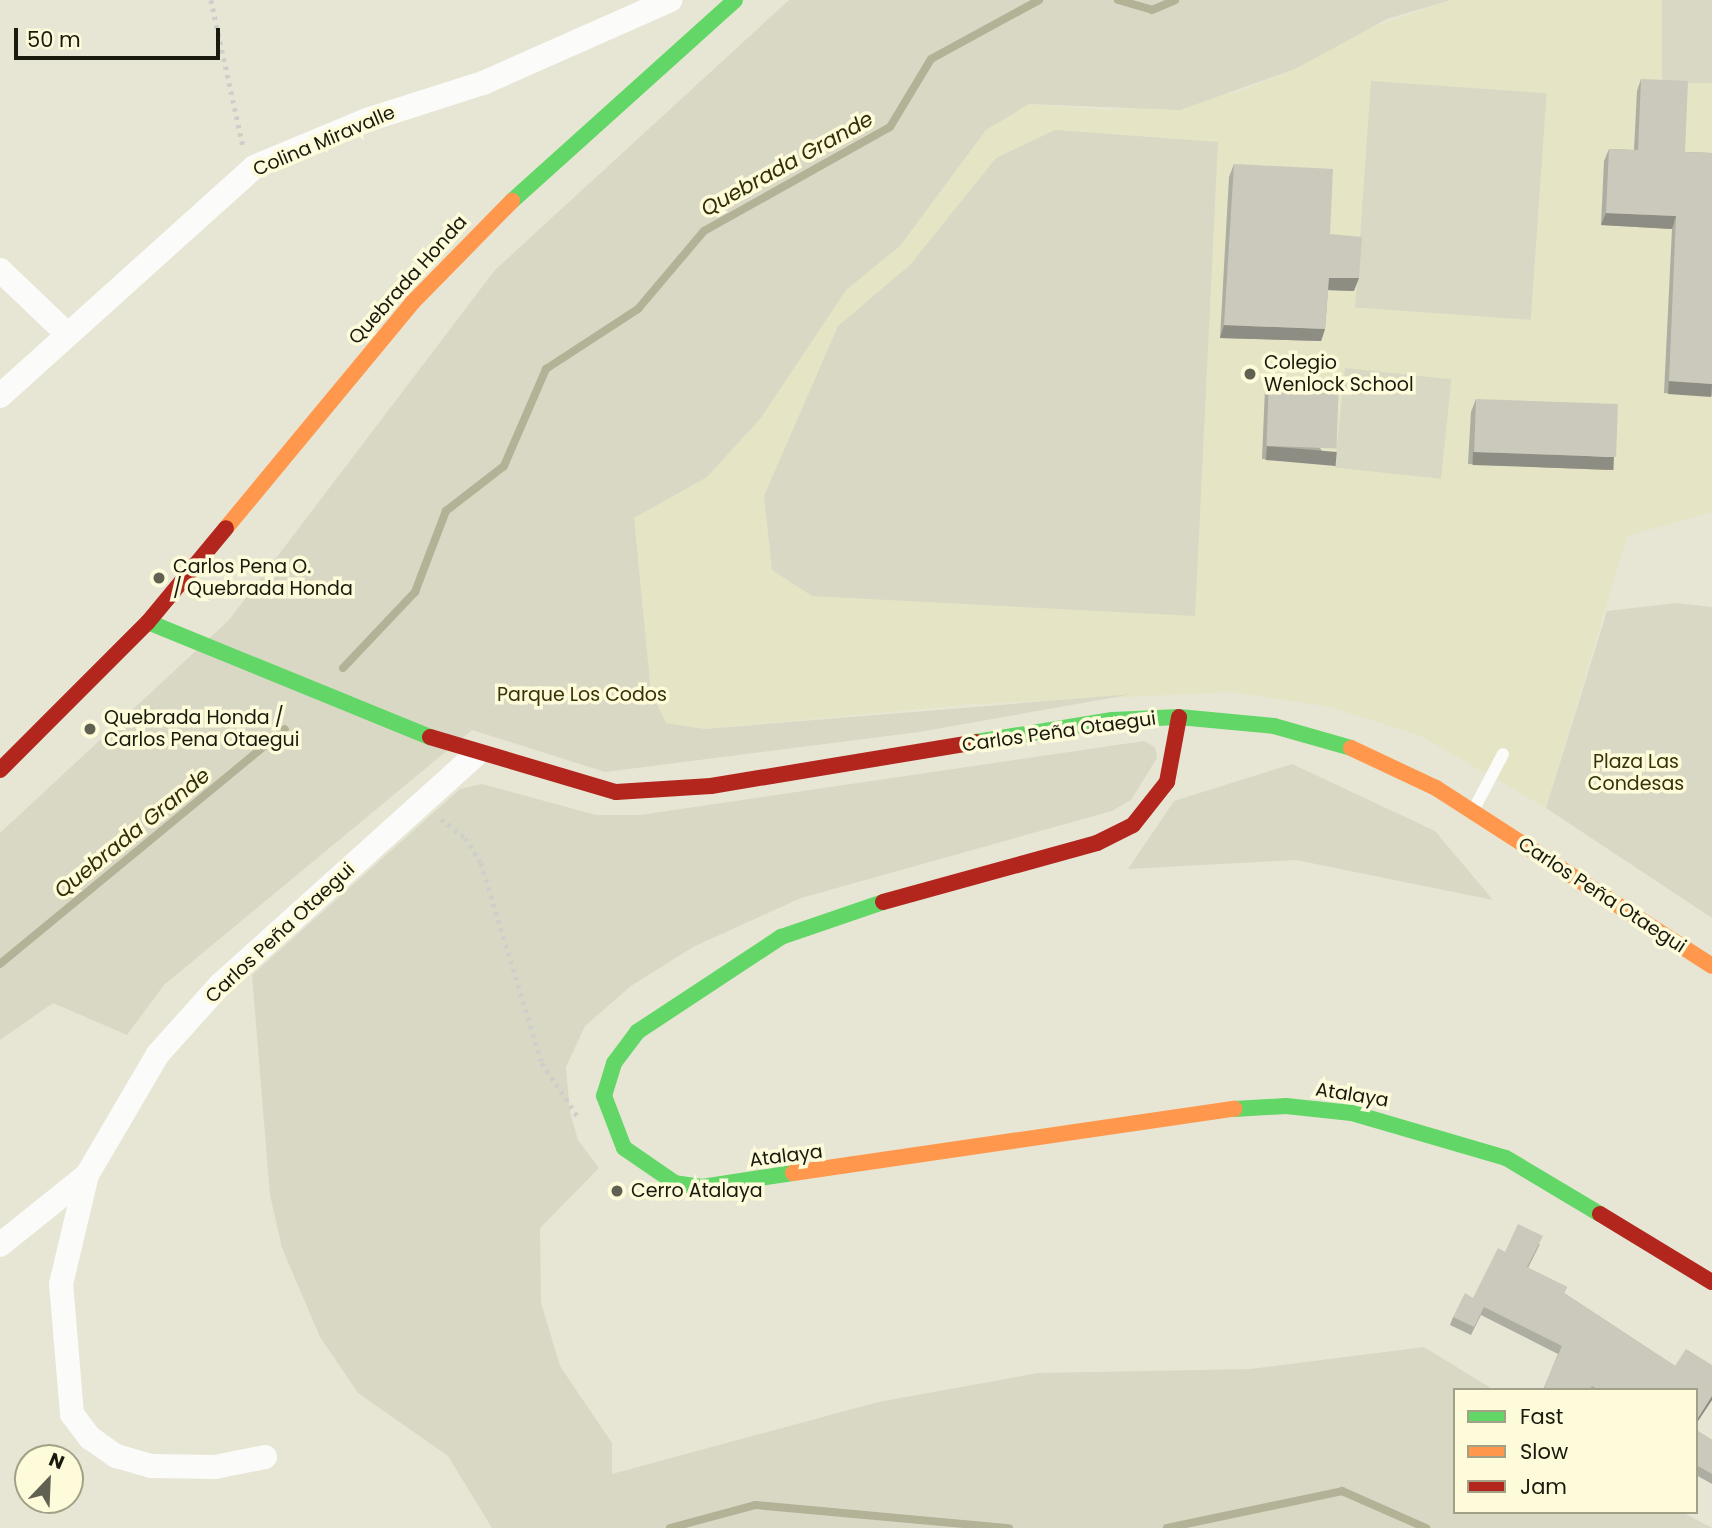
<!DOCTYPE html>
<meta charset="utf-8">
<style>
body{margin:0}
#map{position:relative;width:1712px;height:1528px;overflow:hidden;background:#e7e6d4;font-family:Poppins,sans-serif}
div>[style]{position:absolute}
.built>*{inset:0;background:#e5e4c5}
.green>*{inset:0;background:#d9d8c5;transform-origin:0 0}
.stream>*{height:8px;margin:-4px;padding:0 4px;transform-origin:4px;border-radius:4px;background:#b3b296}
.path>*{height:4.5px;margin-top:-2.25px;transform-origin:0;background:repeating-linear-gradient(90deg,#cfcfca 0 3.5px,transparent 0 8.5px)}
.lane>*{height:12px;margin:-6px;padding:0 6px;transform-origin:6px;border-radius:6px;background:#fbfbf9}
.street>*{height:24px;margin:-12px;padding:0 12px;transform-origin:12px;border-radius:12px;background:#fbfbf9}
.fast>*{height:16px;margin:-8px;padding:0 8px;transform-origin:8px;border-radius:8px;background:#63d668}
.slow>*{height:16px;margin:-8px;padding:0 8px;transform-origin:8px;border-radius:8px;background:#ff974d}
.jam>*{height:16px;margin:-8px;padding:0 8px;transform-origin:8px;border-radius:8px;background:#b3261e}
.wall>*{inset:0;background:#aeada1}
.shaded-wall>*{inset:0;background:#8d8d83;transform-origin:0 0}
.building>*{inset:0;background:#cac9bb;transform-origin:0 0}
.dots>*{width:19px;height:19px;translate:-50% -50%;box-sizing:border-box;border:4px solid #fdfbd9;border-radius:50%}
span{translate:-50% -50%;white-space:nowrap;text-align:center;line-height:1.15;-webkit-text-stroke:7px #fdfbd9;paint-order:stroke}
.street-label{font-size:19px;color:#19190d}
.poi-label{font-size:19px;color:#19190d}
.left{translate:0 -50%;text-align:left}
.park-label{font-size:19px;color:#353206}
.water-label{font-size:21px;color:#322f04;font-style:italic}
.legend{position:absolute;left:1453px;top:1388px;width:245px;height:126px;box-sizing:border-box;background:#fdfbd9;border:2px solid #a2a187;margin:0;padding:9px 12px;list-style:none;font-size:21px;color:#19190d}
.legend li{display:flex;align-items:center;gap:14px;height:35px}
.legend b{width:35px;border:2px solid #a2a187}
.north{position:absolute;left:14px;top:1444px;width:70px;height:70px;box-sizing:border-box;background:#fdfbd9;border:2px solid #a2a187;border-radius:50%;rotate:23deg;font-size:19px;font-weight:700;line-height:28px;text-align:center;color:#19190d}
.north::after{content:'';display:block;margin:auto;width:24px;height:32px;background:#616153;clip-path:polygon(50% 0,100% 100%,50% 72%,0 100%)}
.scale{position:absolute;left:14px;top:28px;width:206px;height:32px;box-sizing:border-box;border:4px solid #19190d;border-top:0;padding-left:9px;font-size:21px;line-height:24px;white-space:nowrap;color:#19190d;-webkit-text-stroke:5px #fdfbd9;paint-order:stroke}
</style>
<div id="map">
<div class="built">
<div style="clip-path:polygon(1451px 0,1712px 0,1712px 512px,1627px 536px,1546px 808px,1421px 736px,1330px 707px,1233px 692px,975px 704px,705px 729px,666px 723px,651px 693px,634px 518px,707px 477px,846px 290px,900px 246px,986px 130px,1029px 104px,1108px 110px,1236px 93px,1295px 69px,1342px 38px)"></div>
</div>
<div class="green">
<div style="clip-path:polygon(789px 0,1451px 0,1387px 19px,1295px 69px,1180px 110px,1029px 104px,986px 130px,900px 246px,846px 290px,760px 419px,707px 477px,634px 518px,651px 692px,666px 723px,705px 729px,1133px 694px,919px 732px,605px 772px,472px 730px,164px 985px,127px 1035px,53px 1003px,0 1040px,0 833px,229px 620px,495px 270px)"></div>
<div style="left:1662px;top:0;width:50px;height:83px"></div>
<div style="left:1371px;top:81px;width:176px;height:227px;rotate:4deg"></div>
<div style="clip-path:polygon(1055px 130px,1218px 142px,1195px 616px,812px 596px,772px 570px,764px 496px,838px 326px,910px 265px,996px 158px)"></div>
<div style="left:1345px;top:368px;width:107px;height:100px;rotate:6deg"></div>
<div style="clip-path:polygon(1676px 603px,1712px 607px,1712px 918px,1546px 808px,1607px 611px)"></div>
<div style="clip-path:polygon(1144px 741px,1155px 747px,1157px 758px,1131px 800px,1112px 811px,801px 898px,693px 947px,631px 986px,585px 1026px,566px 1067px,570px 1112px,578px 1140px,599px 1168px,540px 1228px,541px 1303px,560px 1366px,612px 1443px,612px 1474px,878px 1402px,1038px 1373px,1250px 1369px,1424px 1347px,1494px 1390px,1455px 1390px,1455px 1512px,1682px 1512px,1712px 1528px,492px 1528px,448px 1456px,358px 1393px,320px 1337px,282px 1248px,270px 1195px,252px 975px,460px 789px,482px 784px,596px 815px,640px 815px)"></div>
<div style="clip-path:polygon(1292px 764px,1435px 831px,1493px 900px,1296px 860px,1128px 869px,1174px 801px)"></div>
</div>
<div class="stream">
<div style="left:1118px;top:0;width:35px;rotate:16deg"></div>
<div style="left:1152px;top:10px;width:25px;rotate:-23deg"></div>
<div style="left:343px;top:668px;width:105px;rotate:-46.5deg"></div>
<div style="left:415px;top:592px;width:87px;rotate:-69.1deg"></div>
<div style="left:446px;top:511px;width:73px;rotate:-37.8deg"></div>
<div style="left:504px;top:466px;width:106px;rotate:-66.6deg"></div>
<div style="left:546px;top:369px;width:110px;rotate:-33.1deg"></div>
<div style="left:638px;top:309px;width:102px;rotate:-49.8deg"></div>
<div style="left:704px;top:231px;width:213px;rotate:-29.2deg"></div>
<div style="left:890px;top:127px;width:79px;rotate:-58.9deg"></div>
<div style="left:931px;top:59px;width:123px;rotate:-28.6deg"></div>
<div style="left:0;top:964px;width:369px;rotate:-39.5deg"></div>
<div style="left:670px;top:1528px;width:88px;rotate:-15.1deg"></div>
<div style="left:755px;top:1505px;width:255px;rotate:5.2deg"></div>
<div style="left:1167px;top:1528px;width:179px;rotate:-11.9deg"></div>
<div style="left:1342px;top:1491px;width:92px;rotate:23.8deg"></div>
</div>
<div class="path">
<div style="left:211px;top:0;width:149px;rotate:77.6deg"></div>
<div style="left:441px;top:819px;width:31px;rotate:38deg"></div>
<div style="left:465px;top:838px;width:30px;rotate:57deg"></div>
<div style="left:481px;top:863px;width:209px;rotate:73deg"></div>
<div style="left:542px;top:1063px;width:65px;rotate:56.3deg"></div>
</div>
<div class="lane">
<div style="left:1474px;top:809px;width:62px;rotate:-62.2deg"></div>
</div>
<div class="street">
<div style="left:0;top:270px;width:90px;rotate:43.6deg"></div>
<div style="left:0;top:396px;width:342px;rotate:-42deg"></div>
<div style="left:254px;top:167px;width:122px;rotate:-22.6deg"></div>
<div style="left:367px;top:120px;width:122px;rotate:-17.7deg"></div>
<div style="left:483px;top:83px;width:205px;rotate:-23.9deg"></div>
<div style="left:0;top:1245px;width:112px;rotate:-38.8deg"></div>
<div style="left:265px;top:1457px;width:51px;rotate:168.7deg"></div>
<div style="left:215px;top:1467px;width:64px;rotate:-179.1deg"></div>
<div style="left:151px;top:1466px;width:36px;rotate:-164deg"></div>
<div style="left:116px;top:1456px;width:32px;rotate:-145deg"></div>
<div style="left:90px;top:1438px;width:30px;rotate:-127deg"></div>
<div style="left:72px;top:1414px;width:130px;rotate:-94.8deg"></div>
<div style="left:61px;top:1284px;width:112px;rotate:-76.6deg"></div>
<div style="left:87px;top:1175px;width:140px;rotate:-59.6deg"></div>
<div style="left:158px;top:1054px;width:93px;rotate:-48.1deg"></div>
<div style="left:220px;top:985px;width:343px;rotate:-42deg"></div>
</div>
<div class="fast">
<div style="left:512px;top:201px;width:300px;rotate:-42deg"></div>
<div style="left:148px;top:622px;width:305px;rotate:22.2deg"></div>
<div style="left:976px;top:742px;width:138px;rotate:-9.2deg"></div>
<div style="left:1112px;top:720px;width:67px;rotate:-2.6deg"></div>
<div style="left:1179px;top:717px;width:95px;rotate:5.4deg"></div>
<div style="left:1274px;top:726px;width:80px;rotate:15.9deg"></div>
<div style="left:1234px;top:1109px;width:52px;rotate:-3.3deg"></div>
<div style="left:1286px;top:1106px;width:66px;rotate:6.1deg"></div>
<div style="left:1352px;top:1113px;width:160px;rotate:16.3deg"></div>
<div style="left:1506px;top:1158px;width:109px;rotate:30.8deg"></div>
<div style="left:793px;top:1173px;width:92px;rotate:171.3deg"></div>
<div style="left:702px;top:1187px;width:27px;rotate:-172deg"></div>
<div style="left:675px;top:1183px;width:62px;rotate:-145.5deg"></div>
<div style="left:624px;top:1148px;width:56px;rotate:-111deg"></div>
<div style="left:604px;top:1096px;width:34px;rotate:-73deg"></div>
<div style="left:614px;top:1063px;width:39px;rotate:-53deg"></div>
<div style="left:637px;top:1032px;width:173px;rotate:-33.4deg"></div>
<div style="left:781px;top:937px;width:108px;rotate:-18.9deg"></div>
</div>
<div class="slow">
<div style="left:226px;top:528px;width:292px;rotate:-50.4deg"></div>
<div style="left:412px;top:303px;width:143px;rotate:-45.6deg"></div>
<div style="left:1351px;top:748px;width:94px;rotate:25.2deg"></div>
<div style="left:1436px;top:788px;width:328px;rotate:32.8deg"></div>
<div style="left:793px;top:1173px;width:446px;rotate:-8.3deg"></div>
</div>
<div class="jam">
<div style="left:430px;top:737px;width:194px;rotate:16.5deg"></div>
<div style="left:616px;top:792px;width:95px;rotate:-3.6deg"></div>
<div style="left:711px;top:786px;width:269px;rotate:-9.4deg"></div>
<div style="left:0;top:770px;width:209px;rotate:-45deg"></div>
<div style="left:148px;top:622px;width:122px;rotate:-50.3deg"></div>
<div style="left:883px;top:902px;width:222px;rotate:-15.4deg"></div>
<div style="left:1097px;top:843px;width:40px;rotate:-26.6deg"></div>
<div style="left:1133px;top:825px;width:55px;rotate:-51.7deg"></div>
<div style="left:1167px;top:782px;width:66px;rotate:-79.5deg"></div>
<div style="left:1600px;top:1214px;width:131px;rotate:31.3deg"></div>
</div>
<div class="wall">
<div style="clip-path:polygon(1641px 79px,1685px 152px,1712px 153px,1712px 396px,1664px 393px,1672px 229px,1601px 225px,1604px 161px,1609px 149px,1634px 150px,1637px 91px)"></div>
<div style="clip-path:polygon(1234px 164px,1330px 234px,1354px 291px,1328px 290px,1325px 329px,1321px 341px,1220px 338px,1229px 177px)"></div>
<div style="clip-path:polygon(1269px 376px,1332px 465px,1262px 459px,1265px 388px)"></div>
<div style="clip-path:polygon(1476px 399px,1609px 470px,1468px 464px,1471px 412px)"></div>
<div style="clip-path:polygon(1540px 1244px,1528px 1268px,1567px 1287px,1564px 1293px,1675px 1366px,1712px 1365px,1712px 1400px,1696px 1424px,1696px 1390px,1543px 1390px,1558px 1354px,1481px 1315px,1471px 1335px,1450px 1325px,1453px 1317px,1473px 1298px,1505px 1252px)"></div>
<div style="clip-path:polygon(1696px 1430px,1712px 1440px,1712px 1484px,1696px 1475px)"></div>
</div>
<div class="shaded-wall">
<div style="clip-path:polygon(1606px 213px,1676px 216px,1672px 229px,1601px 225px)"></div>
<div style="clip-path:polygon(1329px 278px,1359px 278px,1354px 291px,1325px 290px)"></div>
<div style="clip-path:polygon(1224px 325px,1325px 329px,1321px 341px,1220px 338px)"></div>
<div style="left:1669px;top:381px;width:43px;height:13px;rotate:4deg"></div>
<div style="left:1267px;top:446px;width:70px;height:14px;rotate:5deg"></div>
<div style="left:1473px;top:452px;width:141px;height:13px;rotate:2deg"></div>
<div style="clip-path:polygon(1712px 1396px,1712px 1400px,1696px 1424px,1696px 1421px)"></div>
</div>
<div class="building">
<div style="clip-path:polygon(1641px 79px,1688px 81px,1685px 152px,1712px 153px,1712px 384px,1669px 381px,1676px 216px,1606px 213px,1609px 149px,1638px 150px)"></div>
<div style="clip-path:polygon(1234px 164px,1333px 169px,1330px 234px,1362px 237px,1359px 278px,1329px 278px,1325px 329px,1224px 325px)"></div>
<div style="left:1269px;top:376px;width:70px;height:70px;rotate:2deg"></div>
<div style="left:1476px;top:399px;width:142px;height:53px;rotate:2deg"></div>
<div style="clip-path:polygon(1518px 1224px,1543px 1236px,1527px 1267px,1567px 1287px,1564px 1293px,1675px 1366px,1686px 1349px,1712px 1365px,1712px 1396px,1696px 1421px,1696px 1390px,1599px 1390px,1592px 1386px,1589px 1390px,1548px 1390px,1544px 1387px,1562px 1346px,1484px 1307px,1474px 1327px,1453px 1317px,1465px 1293px,1473px 1298px,1498px 1248px,1505px 1252px)"></div>
<div style="clip-path:polygon(1696px 1430px,1712px 1440px,1712px 1474px,1696px 1465px)"></div>
</div>
<div class="dots">
<div style="left:1250px;top:374px;background:#616153"></div>
<div style="left:159px;top:578px;background:#616153"></div>
<div style="left:90px;top:729px;background:#616153"></div>
<div style="left:617px;top:1191px;background:#616153"></div>
</div>
<div class="street-label">
<span style="left:324px;top:141px;rotate:-23deg">Colina Miravalle</span>
<span style="left:408px;top:280px;rotate:-48deg">Quebrada Honda</span>
<span style="left:1059px;top:732px;rotate:-8deg">Carlos Peña Otaegui</span>
<span style="left:1602px;top:895px;rotate:33deg">Carlos Peña Otaegui</span>
<span style="left:280px;top:933px;rotate:-43deg">Carlos Peña Otaegui</span>
<span style="left:1352px;top:1095px;rotate:9deg">Atalaya</span>
<span style="left:786px;top:1156px;rotate:-7deg">Atalaya</span>
</div>
<div class="poi-label">
<span class="left" style="left:1264px;top:374px">Colegio<br>Wenlock School</span>
<span class="left" style="left:173px;top:578px">Carlos Pena O.<br>/ Quebrada Honda</span>
<span class="left" style="left:104px;top:729px">Quebrada Honda /<br>Carlos Pena Otaegui</span>
<span class="left" style="left:631px;top:1191px">Cerro Atalaya</span>
</div>
<div class="park-label">
<span style="left:582px;top:695px">Parque Los Codos</span>
<span style="left:1636px;top:773px">Plaza Las<br>Condesas</span>
</div>
<div class="water-label">
<span style="left:787px;top:164px;rotate:-29deg">Quebrada Grande</span>
<span style="left:132px;top:833px;rotate:-39deg">Quebrada Grande</span>
</div>
<ul class="legend">
<li><b style="height:9px;background:#63d668"></b>Fast</li>
<li><b style="height:9px;background:#ff974d"></b>Slow</li>
<li><b style="height:9px;background:#b3261e"></b>Jam</li>
</ul>
<div class="north">N</div>
<div class="scale">50 m</div>
</div>
